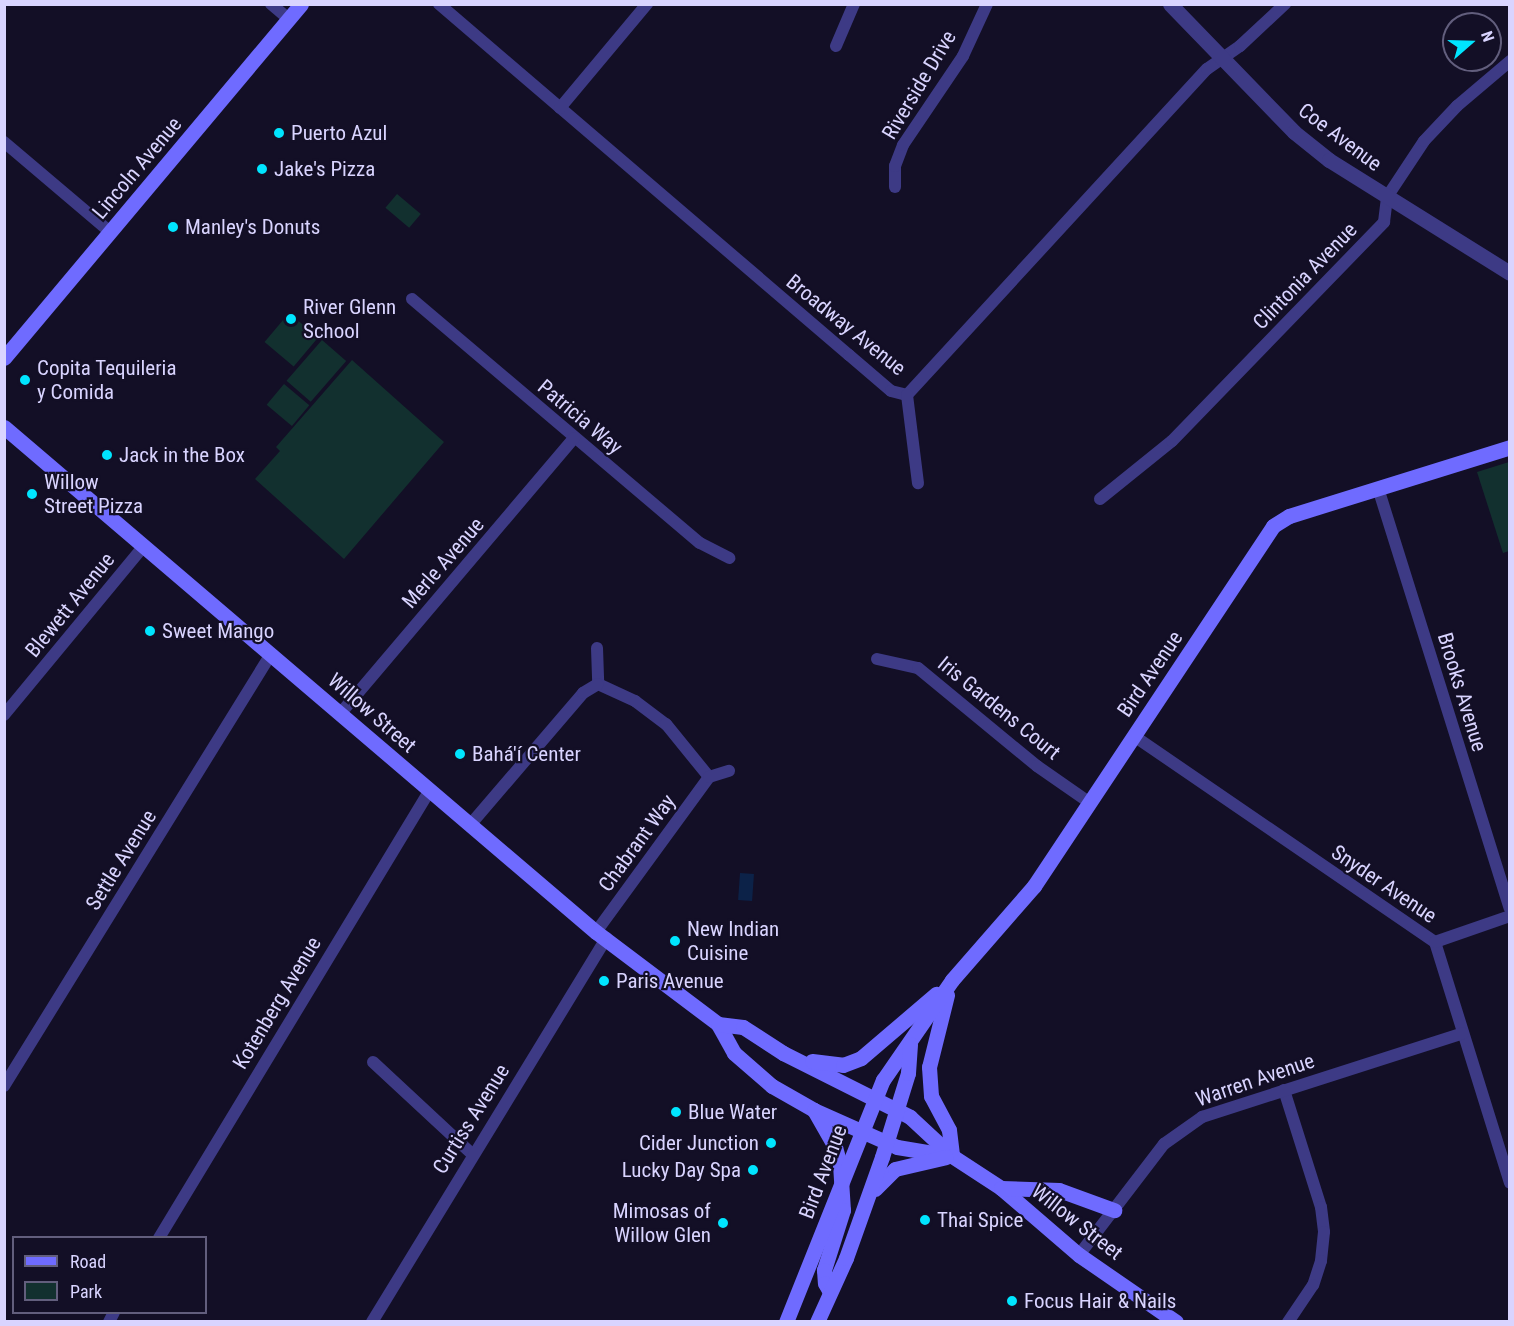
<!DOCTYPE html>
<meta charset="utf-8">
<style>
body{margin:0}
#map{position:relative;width:1514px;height:1326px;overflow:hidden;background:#130f26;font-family:"Roboto Condensed",sans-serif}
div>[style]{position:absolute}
.green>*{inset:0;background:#12302f;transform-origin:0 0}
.water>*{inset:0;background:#0c2248;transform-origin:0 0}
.minor>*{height:12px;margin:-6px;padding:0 6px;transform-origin:6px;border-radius:6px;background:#3d3a85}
.tertiary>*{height:15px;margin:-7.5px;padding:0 7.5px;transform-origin:7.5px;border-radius:7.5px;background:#3d3a85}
.secondary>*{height:15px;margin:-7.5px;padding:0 7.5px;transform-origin:7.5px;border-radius:7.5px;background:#6f6bff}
.dots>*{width:16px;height:16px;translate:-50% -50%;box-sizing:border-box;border:3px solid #130f26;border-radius:50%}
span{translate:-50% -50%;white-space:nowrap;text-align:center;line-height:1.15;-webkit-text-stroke:4.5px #130f26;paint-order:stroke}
.street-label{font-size:21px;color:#d9d4ff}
.poi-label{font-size:21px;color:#d9d4ff}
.left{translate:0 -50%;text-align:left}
.right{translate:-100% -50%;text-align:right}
.frame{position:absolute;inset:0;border:6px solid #d9d4ff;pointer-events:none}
.legend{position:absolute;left:12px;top:1236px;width:195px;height:78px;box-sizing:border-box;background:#130f26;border:2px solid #625e7d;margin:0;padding:8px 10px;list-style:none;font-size:18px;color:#d9d4ff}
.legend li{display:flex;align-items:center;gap:12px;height:30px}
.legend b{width:30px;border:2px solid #625e7d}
.north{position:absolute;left:1442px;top:12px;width:60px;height:60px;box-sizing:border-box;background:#130f26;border:2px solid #625e7d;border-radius:50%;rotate:70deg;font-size:16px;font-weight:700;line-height:24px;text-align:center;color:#d9d4ff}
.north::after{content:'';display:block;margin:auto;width:21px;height:27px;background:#00e5ff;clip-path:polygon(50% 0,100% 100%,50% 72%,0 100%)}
</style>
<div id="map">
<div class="green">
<div style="left:397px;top:194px;width:31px;height:18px;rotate:40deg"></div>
<div style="left:289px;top:313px;width:38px;height:38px;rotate:40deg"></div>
<div style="left:322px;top:340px;width:32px;height:54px;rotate:41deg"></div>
<div style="clip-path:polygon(352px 360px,444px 442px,344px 559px,255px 479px,280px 451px,276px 447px)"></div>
<div style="left:284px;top:384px;width:33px;height:27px;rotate:40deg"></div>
<div style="clip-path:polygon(1509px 462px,1509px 551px,1503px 553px,1477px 472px)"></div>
</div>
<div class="water">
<div style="left:740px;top:873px;width:14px;height:27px;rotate:4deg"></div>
</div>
<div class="minor">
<div style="left:271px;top:4px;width:23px;rotate:40deg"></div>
<div style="left:439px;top:4px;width:540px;rotate:40.57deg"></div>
<div style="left:849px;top:355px;width:55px;rotate:40.6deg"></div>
<div style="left:891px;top:391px;width:16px;rotate:14deg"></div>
<div style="left:907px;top:395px;width:443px;rotate:-47.4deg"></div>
<div style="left:1207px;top:69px;width:40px;rotate:-34.9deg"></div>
<div style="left:1240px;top:46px;width:62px;rotate:-43deg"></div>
<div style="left:836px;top:46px;width:46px;rotate:-66.8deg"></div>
<div style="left:560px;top:108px;width:136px;rotate:-50.1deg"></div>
<div style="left:4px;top:142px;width:139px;rotate:40.3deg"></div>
<div style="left:895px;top:187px;width:21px;rotate:-90deg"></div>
<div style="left:895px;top:166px;width:22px;rotate:-69deg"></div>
<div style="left:903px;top:145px;width:107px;rotate:-56deg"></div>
<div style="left:963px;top:56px;width:57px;rotate:-65.2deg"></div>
<div style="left:412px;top:299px;width:377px;rotate:40.3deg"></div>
<div style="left:700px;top:543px;width:33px;rotate:27deg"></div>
<div style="left:907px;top:395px;width:89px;rotate:82.9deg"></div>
<div style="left:1378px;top:488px;width:440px;rotate:72.6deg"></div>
<div style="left:1100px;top:499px;width:92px;rotate:-38.9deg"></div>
<div style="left:1172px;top:441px;width:305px;rotate:-45.9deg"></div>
<div style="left:1384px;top:222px;width:25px;rotate:-83deg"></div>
<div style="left:1387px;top:197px;width:67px;rotate:-56.5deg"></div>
<div style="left:1424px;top:141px;width:48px;rotate:-46.7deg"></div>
<div style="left:1457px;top:106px;width:70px;rotate:-40.3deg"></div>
<div style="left:597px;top:648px;width:36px;rotate:88deg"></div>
<div style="left:877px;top:659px;width:42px;rotate:12.4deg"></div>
<div style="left:918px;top:668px;width:154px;rotate:39.5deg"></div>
<div style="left:1037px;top:766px;width:65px;rotate:34.9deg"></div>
<div style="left:598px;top:684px;width:41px;rotate:24.7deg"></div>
<div style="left:635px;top:701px;width:39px;rotate:37deg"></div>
<div style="left:666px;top:724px;width:68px;rotate:50.9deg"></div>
<div style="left:340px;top:714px;width:362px;rotate:-49.7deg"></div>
<div style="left:4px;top:715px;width:218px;rotate:-50.4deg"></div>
<div style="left:1134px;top:736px;width:365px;rotate:34.4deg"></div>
<div style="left:1435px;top:942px;width:252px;rotate:72.7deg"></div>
<div style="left:470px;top:825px;width:174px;rotate:-49.4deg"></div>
<div style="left:583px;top:693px;width:17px;rotate:-31deg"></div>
<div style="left:596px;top:932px;width:192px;rotate:-53.9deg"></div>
<div style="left:709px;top:777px;width:21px;rotate:-17deg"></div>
<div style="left:1435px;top:942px;width:79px;rotate:-19.1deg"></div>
<div style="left:373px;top:1062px;width:135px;rotate:42.9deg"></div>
<div style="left:4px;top:1086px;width:508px;rotate:-58.28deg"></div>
<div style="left:1284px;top:1090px;width:123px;rotate:72.5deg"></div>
<div style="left:1321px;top:1207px;width:25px;rotate:83deg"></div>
<div style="left:1324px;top:1232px;width:29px;rotate:96deg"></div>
<div style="left:1321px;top:1261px;width:25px;rotate:108deg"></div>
<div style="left:1313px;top:1285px;width:45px;rotate:124deg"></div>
<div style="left:159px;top:1238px;width:524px;rotate:-58.83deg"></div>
<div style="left:1079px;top:1255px;width:140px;rotate:-52.6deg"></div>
<div style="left:1164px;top:1144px;width:47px;rotate:-35.4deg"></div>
<div style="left:1202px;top:1117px;width:274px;rotate:-17.8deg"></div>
<div style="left:109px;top:1322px;width:11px;rotate:-63deg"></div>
<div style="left:372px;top:1322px;width:450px;rotate:-58.6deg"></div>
</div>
<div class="tertiary">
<div style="left:1170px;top:4px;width:178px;rotate:45.9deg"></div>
<div style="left:1294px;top:132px;width:45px;rotate:38.7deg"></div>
<div style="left:1329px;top:160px;width:213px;rotate:32deg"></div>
</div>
<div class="secondary">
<div style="left:4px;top:358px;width:462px;rotate:-50deg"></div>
<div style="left:4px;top:427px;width:778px;rotate:40.47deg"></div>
<div style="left:596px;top:932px;width:153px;rotate:37deg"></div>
<div style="left:718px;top:1024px;width:33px;rotate:61deg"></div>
<div style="left:734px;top:1053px;width:50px;rotate:41deg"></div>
<div style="left:772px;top:1086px;width:48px;rotate:29.7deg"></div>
<div style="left:814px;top:1110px;width:91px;rotate:24deg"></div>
<div style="left:897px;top:1147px;width:56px;rotate:9.3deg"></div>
<div style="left:947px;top:995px;width:74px;rotate:104deg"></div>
<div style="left:929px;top:1067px;width:29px;rotate:86deg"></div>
<div style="left:931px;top:1096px;width:38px;rotate:62deg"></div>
<div style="left:949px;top:1130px;width:26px;rotate:83deg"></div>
<div style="left:718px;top:1024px;width:25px;rotate:7deg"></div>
<div style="left:743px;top:1027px;width:48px;rotate:33deg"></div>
<div style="left:783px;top:1053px;width:142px;rotate:26.7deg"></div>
<div style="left:910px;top:1117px;width:57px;rotate:42.9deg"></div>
<div style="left:952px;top:1156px;width:59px;rotate:33.1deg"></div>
<div style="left:1001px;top:1188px;width:103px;rotate:40.7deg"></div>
<div style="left:1079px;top:1255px;width:118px;rotate:34.6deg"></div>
<div style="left:812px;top:1061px;width:31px;rotate:7deg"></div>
<div style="left:843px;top:1065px;width:19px;rotate:-21deg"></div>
<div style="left:861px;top:1058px;width:99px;rotate:-40.5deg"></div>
<div style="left:814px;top:1110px;width:43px;rotate:60.4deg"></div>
<div style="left:835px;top:1147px;width:18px;rotate:74deg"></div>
<div style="left:840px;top:1164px;width:46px;rotate:86.3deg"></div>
<div style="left:843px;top:1210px;width:63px;rotate:107.6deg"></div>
<div style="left:824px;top:1270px;width:13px;rotate:86deg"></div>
<div style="left:825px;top:1283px;width:10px;rotate:61deg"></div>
<div style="left:1001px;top:1188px;width:58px;rotate:2deg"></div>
<div style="left:1059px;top:1190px;width:59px;rotate:20deg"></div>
<div style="left:875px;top:1189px;width:28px;rotate:-45deg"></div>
<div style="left:895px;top:1169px;width:52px;rotate:-13.2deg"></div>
<div style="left:786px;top:1322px;width:261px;rotate:-68.2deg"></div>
<div style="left:883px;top:1080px;width:121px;rotate:-55.4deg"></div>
<div style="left:952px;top:980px;width:125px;rotate:-48.9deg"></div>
<div style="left:1034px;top:886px;width:432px;rotate:-56.4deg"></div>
<div style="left:1273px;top:526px;width:19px;rotate:-32deg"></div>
<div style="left:1289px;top:516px;width:232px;rotate:-17.3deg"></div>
<div style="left:817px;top:1322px;width:70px;rotate:-65.6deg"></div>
<div style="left:846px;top:1258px;width:107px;rotate:-70.4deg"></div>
<div style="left:882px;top:1157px;width:88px;rotate:-72.8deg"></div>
<div style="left:908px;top:1073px;width:29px;rotate:-86deg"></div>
</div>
<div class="dots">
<div style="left:279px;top:133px;background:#00e5ff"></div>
<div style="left:262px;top:169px;background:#00e5ff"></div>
<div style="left:173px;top:227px;background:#00e5ff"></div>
<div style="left:291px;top:319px;background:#00e5ff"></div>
<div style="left:25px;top:380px;background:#00e5ff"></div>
<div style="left:107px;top:455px;background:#00e5ff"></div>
<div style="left:32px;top:494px;background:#00e5ff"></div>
<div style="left:150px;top:631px;background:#00e5ff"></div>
<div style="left:460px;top:754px;background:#00e5ff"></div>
<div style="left:675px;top:941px;background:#00e5ff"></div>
<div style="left:604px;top:981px;background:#00e5ff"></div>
<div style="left:676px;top:1112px;background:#00e5ff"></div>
<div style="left:771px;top:1143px;background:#00e5ff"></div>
<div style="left:753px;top:1170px;background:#00e5ff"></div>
<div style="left:925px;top:1220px;background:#00e5ff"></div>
<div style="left:723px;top:1223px;background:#00e5ff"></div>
<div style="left:1012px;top:1301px;background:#00e5ff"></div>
</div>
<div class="street-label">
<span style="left:919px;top:85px;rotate:-59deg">Riverside Drive</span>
<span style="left:1340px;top:137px;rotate:37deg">Coe Avenue</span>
<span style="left:137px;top:168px;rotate:-50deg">Lincoln Avenue</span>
<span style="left:1305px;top:276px;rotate:-46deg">Clintonia Avenue</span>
<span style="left:846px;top:325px;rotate:39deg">Broadway Avenue</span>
<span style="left:580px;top:417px;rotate:40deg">Patricia Way</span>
<span style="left:443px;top:563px;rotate:-49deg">Merle Avenue</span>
<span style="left:70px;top:605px;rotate:-51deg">Blewett Avenue</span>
<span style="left:1150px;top:674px;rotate:-56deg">Bird Avenue</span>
<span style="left:1462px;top:692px;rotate:73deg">Brooks Avenue</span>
<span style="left:999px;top:708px;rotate:39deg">Iris Gardens Court</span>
<span style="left:372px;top:713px;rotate:41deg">Willow Street</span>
<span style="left:637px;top:843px;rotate:-54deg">Chabrant Way</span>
<span style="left:121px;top:860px;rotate:-58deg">Settle Avenue</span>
<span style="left:1384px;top:884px;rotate:34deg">Snyder Avenue</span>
<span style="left:277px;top:1003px;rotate:-59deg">Kotenberg Avenue</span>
<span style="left:1255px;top:1080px;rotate:-19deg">Warren Avenue</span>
<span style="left:471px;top:1119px;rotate:-58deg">Curtiss Avenue</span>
<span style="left:823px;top:1172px;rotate:-69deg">Bird Avenue</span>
<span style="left:1077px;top:1222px;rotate:38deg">Willow Street</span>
</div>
<div class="poi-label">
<span class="left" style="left:291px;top:133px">Puerto Azul</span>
<span class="left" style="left:274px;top:169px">Jake's Pizza</span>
<span class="left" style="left:185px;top:227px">Manley's Donuts</span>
<span class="left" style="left:303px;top:319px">River Glenn<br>School</span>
<span class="left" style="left:37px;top:380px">Copita Tequileria<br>y Comida</span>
<span class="left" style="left:119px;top:455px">Jack in the Box</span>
<span class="left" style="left:44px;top:494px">Willow<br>Street Pizza</span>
<span class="left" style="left:162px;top:631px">Sweet Mango</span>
<span class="left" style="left:472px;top:754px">Bahá'í Center</span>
<span class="left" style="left:687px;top:941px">New Indian<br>Cuisine</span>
<span class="left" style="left:616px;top:981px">Paris Avenue</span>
<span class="left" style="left:688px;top:1112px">Blue Water</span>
<span class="right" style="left:759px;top:1143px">Cider Junction</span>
<span class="right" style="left:741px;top:1170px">Lucky Day Spa</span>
<span class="right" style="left:711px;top:1223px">Mimosas of<br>Willow Glen</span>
<span class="left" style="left:937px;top:1220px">Thai Spice</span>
<span class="left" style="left:1024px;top:1301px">Focus Hair &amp; Nails</span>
</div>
<div class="frame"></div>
<ul class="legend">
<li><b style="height:8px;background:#6f6bff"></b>Road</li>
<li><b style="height:16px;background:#12302f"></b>Park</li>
</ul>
<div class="north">N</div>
</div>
